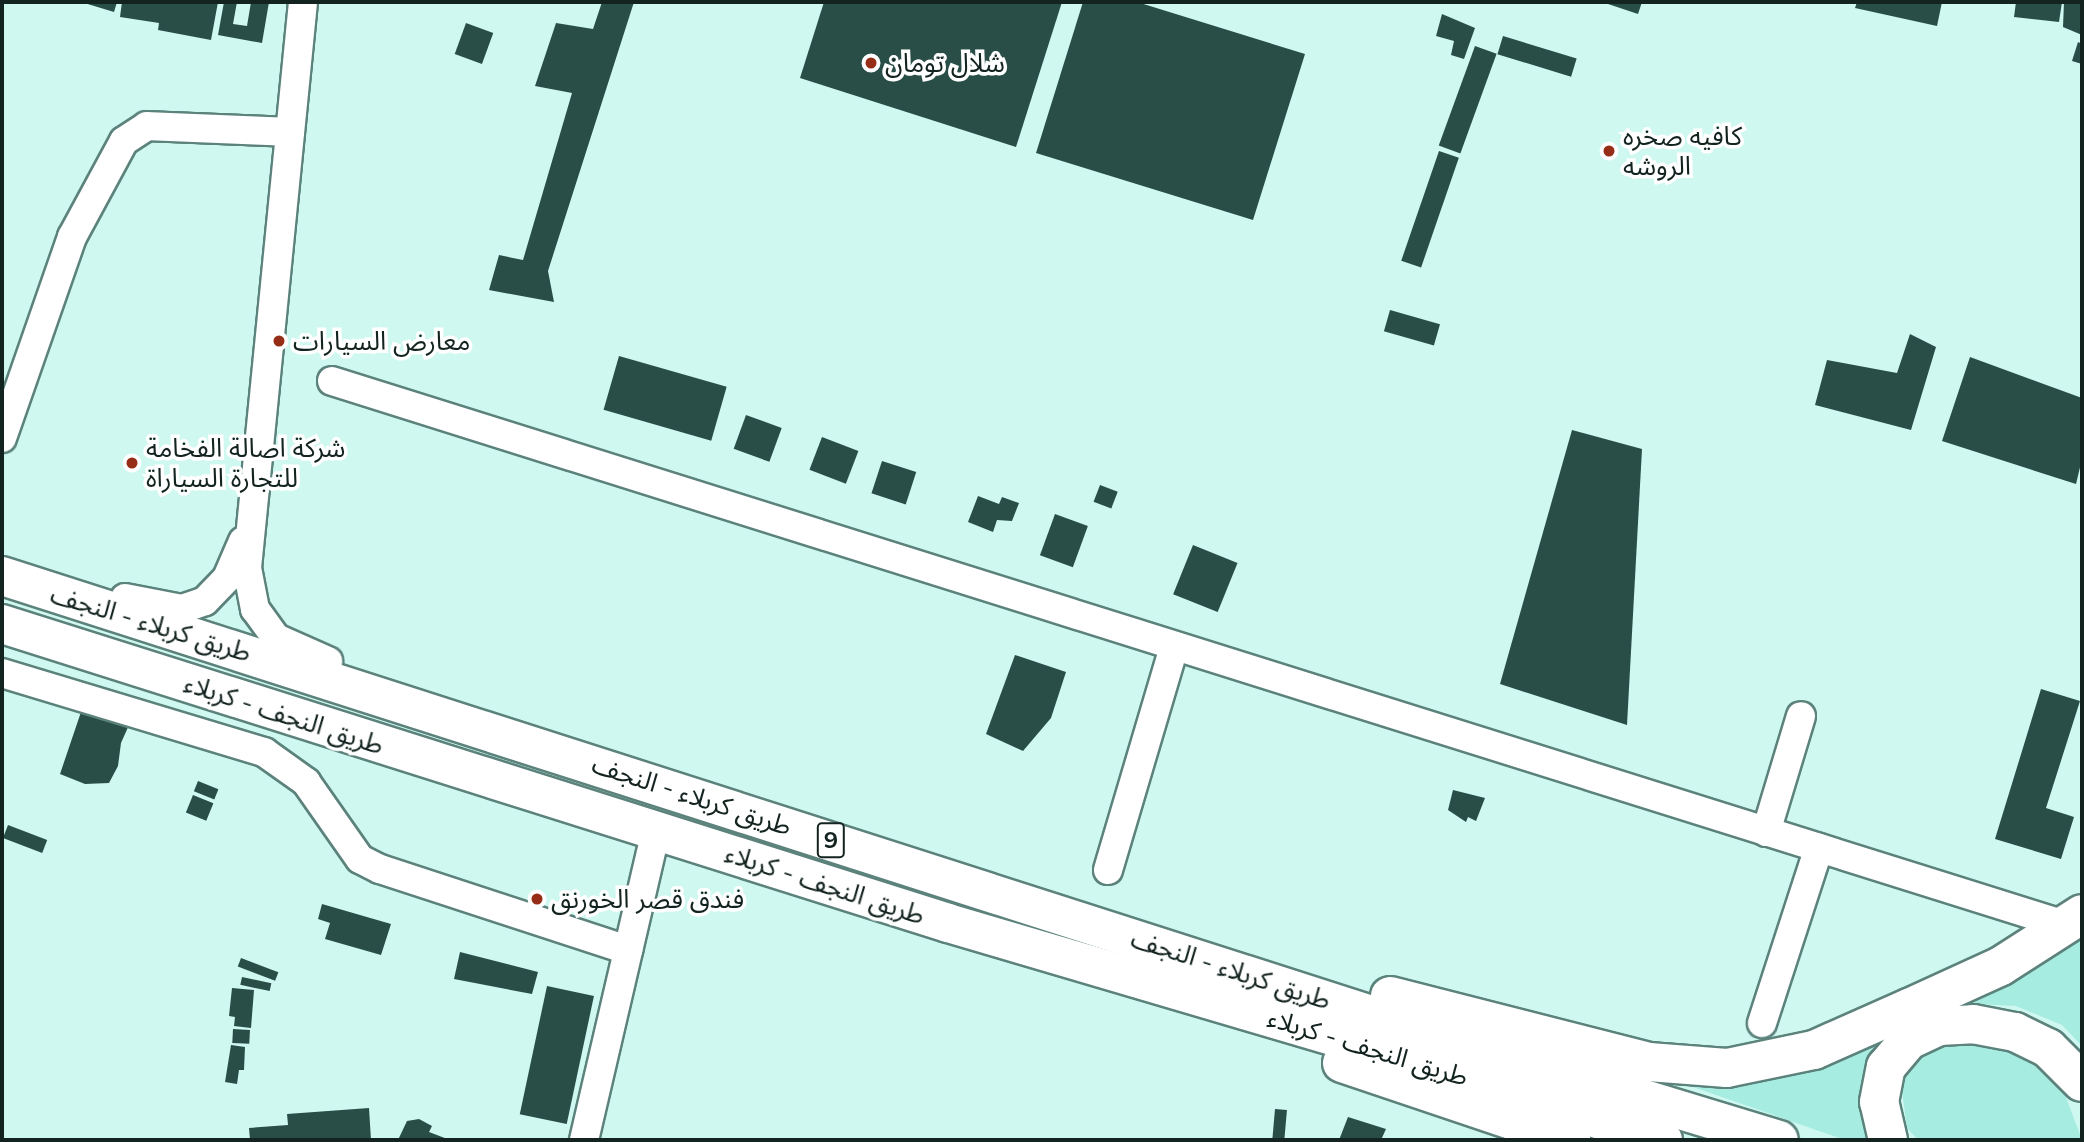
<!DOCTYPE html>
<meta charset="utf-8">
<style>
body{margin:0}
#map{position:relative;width:2084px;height:1142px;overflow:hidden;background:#cff8f1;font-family:Mulish,"Noto Sans Arabic",sans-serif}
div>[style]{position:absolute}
.green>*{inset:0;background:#a7ece1}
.building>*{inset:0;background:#294e48;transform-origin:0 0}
.roads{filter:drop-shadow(2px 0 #5c827c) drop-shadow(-2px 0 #5c827c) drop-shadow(0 2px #5c827c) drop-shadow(0 -2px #5c827c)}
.minor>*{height:28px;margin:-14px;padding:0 14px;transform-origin:14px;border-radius:14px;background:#fff}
.highway>*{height:38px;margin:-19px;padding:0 19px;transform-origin:19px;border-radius:19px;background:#fff}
.dots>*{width:19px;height:19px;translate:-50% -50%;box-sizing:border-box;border:4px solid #fff;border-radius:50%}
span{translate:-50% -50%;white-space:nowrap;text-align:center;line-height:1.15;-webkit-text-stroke:7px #fff;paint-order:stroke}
.shield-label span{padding:2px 5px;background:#fff;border:2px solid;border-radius:5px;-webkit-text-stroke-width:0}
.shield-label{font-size:24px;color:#132320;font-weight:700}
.poi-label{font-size:26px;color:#132320}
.left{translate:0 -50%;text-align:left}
.street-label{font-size:26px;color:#132320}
.frame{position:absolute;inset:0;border:4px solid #132320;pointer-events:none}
</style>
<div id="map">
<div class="green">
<div style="clip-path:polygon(2082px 932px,2082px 1046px,2062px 1025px,2016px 1006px,1955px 1003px)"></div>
<div style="clip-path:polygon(1886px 1026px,1862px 1079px,1862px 1112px,1872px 1140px,1845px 1140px,1667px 1078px)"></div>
<div style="clip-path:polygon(1948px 1039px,2031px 1052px,2058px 1076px,2082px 1140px,1918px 1140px,1907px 1128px,1901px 1084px,1915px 1053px)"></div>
</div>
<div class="building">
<div style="clip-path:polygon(81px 2px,117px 2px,114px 12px)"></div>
<div style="clip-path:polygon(122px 2px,218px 2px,211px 40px,158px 30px,159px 23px,120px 17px)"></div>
<div style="clip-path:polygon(224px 2px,237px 2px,233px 24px,247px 26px,251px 2px,269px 2px,262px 43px,218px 35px)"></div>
<div style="clip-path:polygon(602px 2px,634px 2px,548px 271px,554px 302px,489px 290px,499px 255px,523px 260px,572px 93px,535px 86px,556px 23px,593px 29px)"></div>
<div style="clip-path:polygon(824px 2px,1062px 2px,1016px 147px,800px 78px)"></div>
<div style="clip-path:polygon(1083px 2px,1137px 2px,1305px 54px,1253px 220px,1036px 153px)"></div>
<div style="clip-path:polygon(1602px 2px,1642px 2px,1638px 14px)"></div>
<div style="clip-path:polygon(1857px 2px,1942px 2px,1937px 26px,1855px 8px)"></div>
<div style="clip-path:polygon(2016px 2px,2062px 2px,2059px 22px,2014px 17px)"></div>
<div style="clip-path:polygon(2064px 2px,2082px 2px,2082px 35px,2063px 27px)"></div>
<div style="clip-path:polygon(1442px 14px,1475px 28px,1464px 59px,1451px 55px,1454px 41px,1436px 36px)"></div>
<div style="left:466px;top:23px;width:29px;height:33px;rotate:20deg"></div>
<div style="left:1503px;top:36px;width:77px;height:19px;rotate:17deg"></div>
<div style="clip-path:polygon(2078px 42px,2082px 44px,2082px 64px,2072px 61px)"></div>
<div style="left:1475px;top:46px;width:23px;height:106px;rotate:20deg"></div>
<div style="left:1439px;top:151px;width:21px;height:116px;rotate:19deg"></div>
<div style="left:1390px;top:310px;width:52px;height:22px;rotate:16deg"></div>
<div style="clip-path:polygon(1910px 334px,1936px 347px,1911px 430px,1815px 405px,1827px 360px,1897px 373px)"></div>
<div style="left:619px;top:356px;width:112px;height:56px;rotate:16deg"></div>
<div style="clip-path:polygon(1970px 357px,2082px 398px,2082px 459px,2076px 484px,1942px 441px)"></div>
<div style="left:746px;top:415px;width:38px;height:36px;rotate:20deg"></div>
<div style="clip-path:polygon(1572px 430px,1642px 449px,1627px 725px,1500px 684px)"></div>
<div style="left:822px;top:437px;width:39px;height:35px;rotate:21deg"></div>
<div style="left:882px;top:461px;width:36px;height:34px;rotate:18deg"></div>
<div style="left:1100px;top:485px;width:19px;height:18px;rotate:21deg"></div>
<div style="clip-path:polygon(978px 496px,999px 504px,1002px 497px,1019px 503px,1012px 521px,997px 520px,993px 532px,968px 522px)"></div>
<div style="left:1055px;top:514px;width:35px;height:44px;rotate:20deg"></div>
<div style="left:1193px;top:545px;width:48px;height:53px;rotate:22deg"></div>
<div style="clip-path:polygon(1015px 655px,1066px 672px,1051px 718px,1023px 751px,986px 734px)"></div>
<div style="clip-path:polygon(2041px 689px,2080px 701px,2046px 808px,2074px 817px,2061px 859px,1995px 839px)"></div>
<div style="clip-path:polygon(82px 709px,129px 725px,121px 743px,118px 766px,109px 783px,85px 784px,60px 774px)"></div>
<div style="left:198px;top:781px;width:22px;height:11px;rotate:22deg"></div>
<div style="clip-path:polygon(1453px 790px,1485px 798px,1476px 821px,1468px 817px,1466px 822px,1448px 810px)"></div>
<div style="left:193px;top:795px;width:22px;height:19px;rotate:22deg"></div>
<div style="left:8px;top:825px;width:42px;height:14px;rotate:21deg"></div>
<div style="clip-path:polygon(322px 904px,391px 924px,381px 955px,325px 939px,330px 923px,318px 919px)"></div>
<div style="clip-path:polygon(460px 952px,538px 972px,532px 994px,454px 979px)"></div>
<div style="left:241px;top:958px;width:40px;height:9px;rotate:21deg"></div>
<div style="left:242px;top:977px;width:30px;height:8px;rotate:12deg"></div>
<div style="left:547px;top:986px;width:48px;height:131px;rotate:12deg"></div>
<div style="clip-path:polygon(232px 988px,254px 990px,251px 1028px,234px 1026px,235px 1017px,229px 1016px)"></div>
<div style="left:233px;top:1029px;width:17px;height:14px;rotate:3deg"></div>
<div style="clip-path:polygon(231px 1045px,245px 1047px,244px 1070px,239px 1070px,237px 1084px,225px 1082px)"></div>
<div style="clip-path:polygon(369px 1108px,371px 1140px,250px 1140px,249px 1128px,288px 1125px,287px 1114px)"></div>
<div style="left:1275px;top:1109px;width:12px;height:30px;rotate:5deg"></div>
<div style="clip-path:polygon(1348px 1117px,1386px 1129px,1381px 1140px,1339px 1140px)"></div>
<div style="clip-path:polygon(419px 1119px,432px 1126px,429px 1132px,450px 1140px,398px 1140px,407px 1121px)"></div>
</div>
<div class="roads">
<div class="minor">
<div style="left:303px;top:2px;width:569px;rotate:95.65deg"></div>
<div style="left:247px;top:568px;width:42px;rotate:79deg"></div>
<div style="left:255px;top:609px;width:36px;rotate:54deg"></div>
<div style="left:276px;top:638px;width:57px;rotate:23.9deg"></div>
<div style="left:332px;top:381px;width:1820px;rotate:17.43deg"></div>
<div style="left:2px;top:438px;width:213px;rotate:-70.8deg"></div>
<div style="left:72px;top:237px;width:109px;rotate:-61.6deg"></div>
<div style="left:124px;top:141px;width:27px;rotate:-33deg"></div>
<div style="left:147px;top:126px;width:143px;rotate:2.4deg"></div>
<div style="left:125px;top:598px;width:58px;rotate:10.9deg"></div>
<div style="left:182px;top:609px;width:24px;rotate:-19deg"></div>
<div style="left:205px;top:601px;width:32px;rotate:-46deg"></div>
<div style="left:227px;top:578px;width:40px;rotate:-66.6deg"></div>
<div style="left:2px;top:673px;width:274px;rotate:16.8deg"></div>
<div style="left:264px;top:752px;width:52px;rotate:35.5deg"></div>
<div style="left:306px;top:782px;width:94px;rotate:55deg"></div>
<div style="left:360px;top:859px;width:22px;rotate:27deg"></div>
<div style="left:380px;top:869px;width:261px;rotate:18.1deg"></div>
<div style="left:1766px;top:832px;width:121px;rotate:-73.2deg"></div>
<div style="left:1108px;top:870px;width:233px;rotate:-73.5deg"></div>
<div style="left:1762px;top:1023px;width:184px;rotate:-72deg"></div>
<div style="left:584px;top:1140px;width:317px;rotate:-76.9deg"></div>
</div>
<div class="highway">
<div style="left:2px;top:576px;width:1510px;rotate:17.78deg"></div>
<div style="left:1440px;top:1037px;width:354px;rotate:16.9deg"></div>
<div style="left:2px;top:624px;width:992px;rotate:17.54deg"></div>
<div style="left:948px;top:923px;width:471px;rotate:16.4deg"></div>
<div style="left:1400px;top:1056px;width:276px;rotate:17.7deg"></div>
<div style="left:1390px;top:996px;width:267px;rotate:14.3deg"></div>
<div style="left:1649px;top:1062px;width:78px;rotate:4.4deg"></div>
<div style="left:1727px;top:1068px;width:89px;rotate:-11.7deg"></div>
<div style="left:1814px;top:1050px;width:104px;rotate:-23.9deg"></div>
<div style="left:1909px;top:1008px;width:101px;rotate:-24.5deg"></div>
<div style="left:2001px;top:966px;width:96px;rotate:-32.7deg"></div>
<div style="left:1342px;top:1063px;width:242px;rotate:18.6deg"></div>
<div style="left:1888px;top:1140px;width:39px;rotate:-103deg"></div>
<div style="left:1879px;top:1102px;width:36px;rotate:-79deg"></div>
<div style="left:1886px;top:1067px;width:35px;rotate:-50deg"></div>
<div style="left:1909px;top:1040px;width:33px;rotate:-25deg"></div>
<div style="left:1939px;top:1026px;width:34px;rotate:-3deg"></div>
<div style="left:1973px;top:1024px;width:43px;rotate:10.8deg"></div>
<div style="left:2015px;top:1032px;width:37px;rotate:26deg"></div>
<div style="left:2048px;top:1048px;width:48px;rotate:45deg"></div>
</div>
</div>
<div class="dots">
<div style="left:871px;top:63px;background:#962d17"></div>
<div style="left:1609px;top:151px;background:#962d17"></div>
<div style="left:279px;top:341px;background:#962d17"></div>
<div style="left:132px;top:463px;background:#962d17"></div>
<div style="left:537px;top:899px;background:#962d17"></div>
</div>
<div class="shield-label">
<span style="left:831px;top:840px">9</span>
</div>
<div class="poi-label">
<span class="left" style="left:885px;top:63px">شلال تومان</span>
<span class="left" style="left:1623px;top:151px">كافيه صخره<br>الروشه</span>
<span class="left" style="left:293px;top:341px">معارض السيارات</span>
<span class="left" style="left:146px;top:463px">شركة اصالة الفخامة<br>للتجارة السياراة</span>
<span class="left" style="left:551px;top:899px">فندق قصر الخورنق</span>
</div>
<div class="street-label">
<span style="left:151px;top:623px;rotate:17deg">طريق کربلاء - النجف</span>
<span style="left:284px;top:714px;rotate:18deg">طريق النجف - کربلاء</span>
<span style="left:692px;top:795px;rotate:18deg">طريق کربلاء - النجف</span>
<span style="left:825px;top:884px;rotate:18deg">طريق النجف - کربلاء</span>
<span style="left:1231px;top:969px;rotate:18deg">طريق کربلاء - النجف</span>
<span style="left:1368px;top:1047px;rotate:17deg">طريق النجف - کربلاء</span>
</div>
<div class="frame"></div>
</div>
